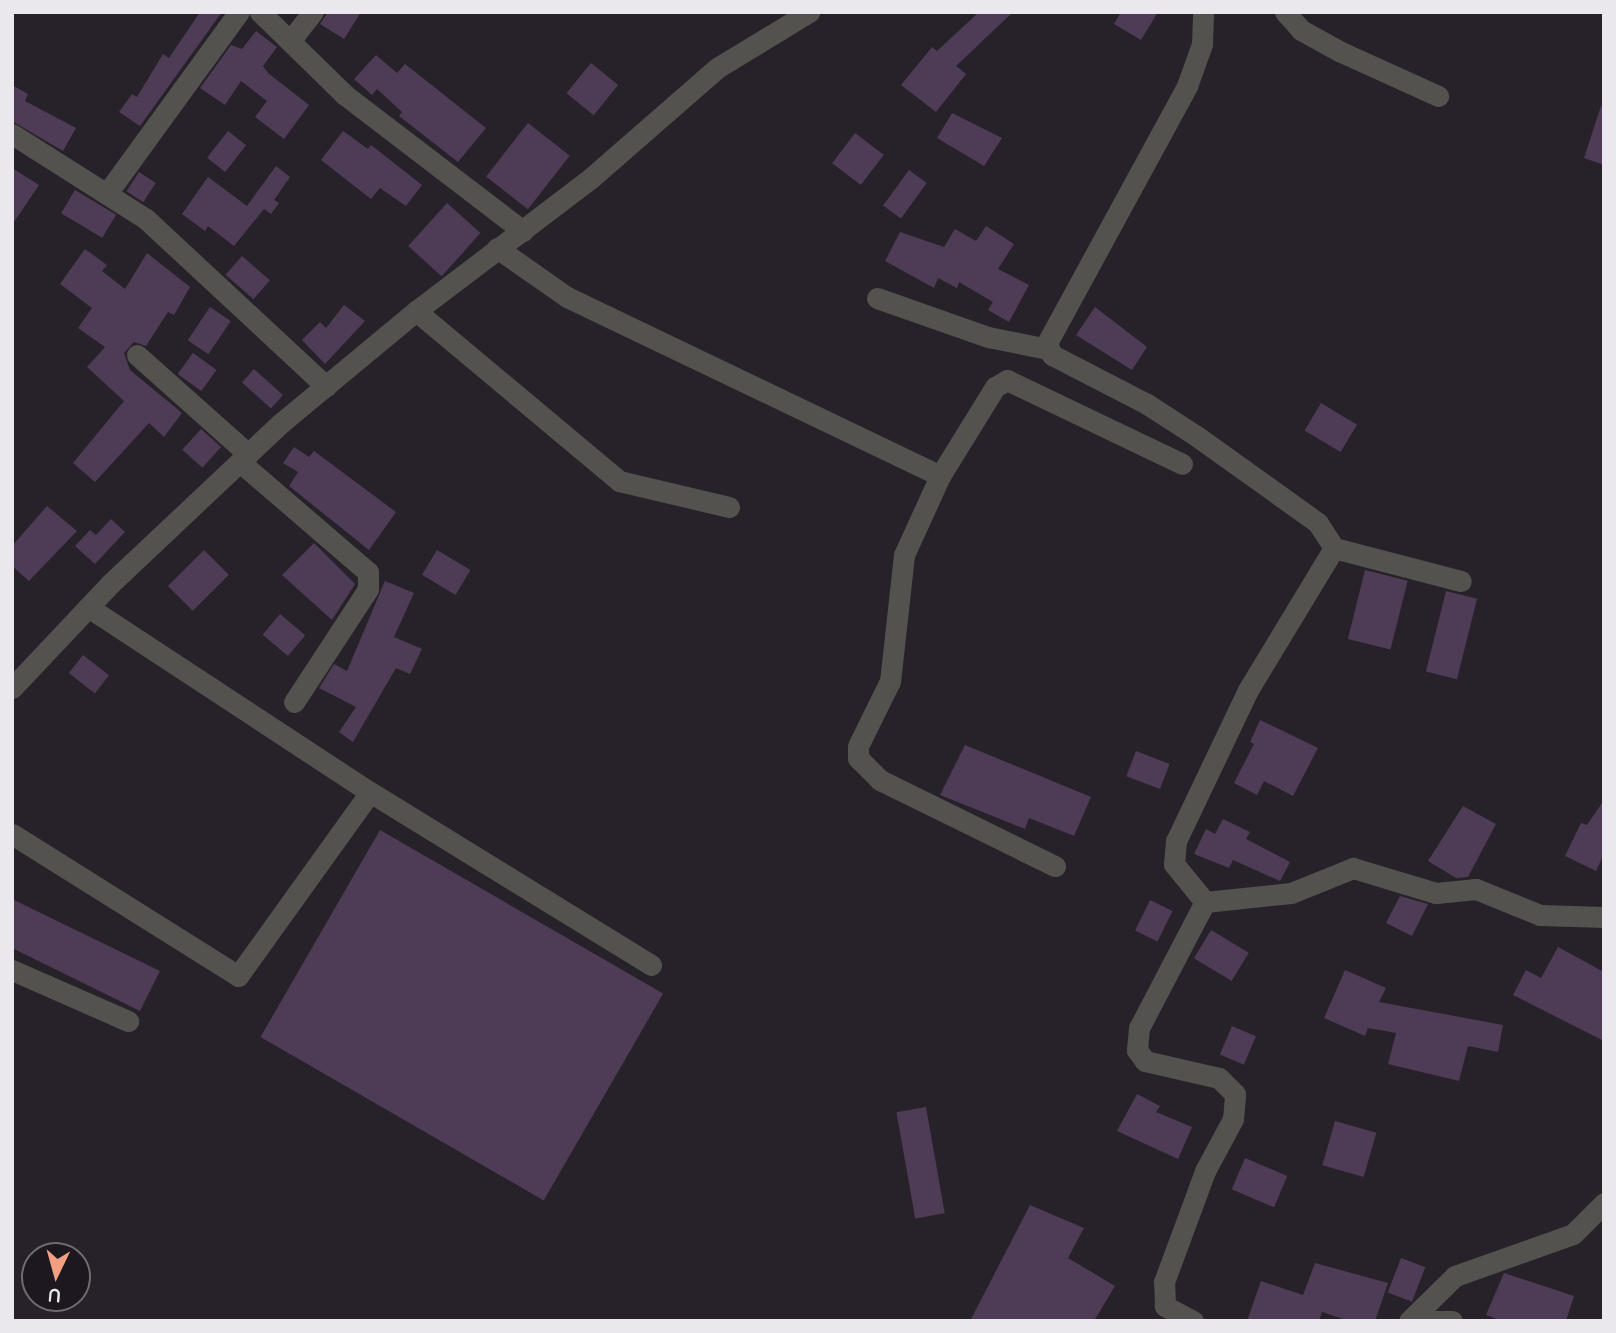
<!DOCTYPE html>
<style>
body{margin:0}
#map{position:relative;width:1616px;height:1333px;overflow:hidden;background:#272229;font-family:Quicksand,sans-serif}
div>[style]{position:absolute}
.building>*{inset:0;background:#4e3b55;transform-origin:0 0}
.minor>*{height:21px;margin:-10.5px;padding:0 10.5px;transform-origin:10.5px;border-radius:10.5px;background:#53524e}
span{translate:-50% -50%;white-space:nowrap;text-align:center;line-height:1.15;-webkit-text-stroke:5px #1d181f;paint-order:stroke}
.frame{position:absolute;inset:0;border:14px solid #ebe8ed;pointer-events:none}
.north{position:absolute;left:21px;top:1242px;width:70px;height:70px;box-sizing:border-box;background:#1d181f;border:2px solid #6f6b71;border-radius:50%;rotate:185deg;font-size:19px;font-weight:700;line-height:28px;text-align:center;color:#ebe8ed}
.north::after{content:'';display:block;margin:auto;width:24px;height:32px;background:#f2a081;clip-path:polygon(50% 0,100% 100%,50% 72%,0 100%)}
</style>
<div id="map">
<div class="building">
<div style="clip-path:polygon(200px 12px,222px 12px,140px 126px,119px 112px,132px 94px,137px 97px,163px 54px,169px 58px)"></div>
<div style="clip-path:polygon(328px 12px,361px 12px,344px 39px,320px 24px)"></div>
<div style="clip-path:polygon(979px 12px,1013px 12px,956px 66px,966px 74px,936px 112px,901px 85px,932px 47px,937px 51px)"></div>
<div style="clip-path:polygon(1121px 12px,1158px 12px,1141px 40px,1114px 24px)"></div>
<div style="clip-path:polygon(256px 31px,277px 47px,263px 66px,268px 73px,309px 105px,284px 139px,255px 117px,267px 101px,241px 81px,225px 105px,200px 88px,231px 45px,242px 49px)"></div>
<div style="clip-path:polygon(376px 55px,397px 73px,405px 64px,486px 128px,458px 162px,399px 116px,402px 112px,377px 89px,372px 95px,354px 79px)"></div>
<div style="left:591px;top:63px;width:35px;height:39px;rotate:39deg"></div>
<div style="clip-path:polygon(12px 85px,28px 94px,25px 101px,76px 128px,63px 151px,12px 121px)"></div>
<div style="clip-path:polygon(1601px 106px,1604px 107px,1604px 165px,1584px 158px)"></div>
<div style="clip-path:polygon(952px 113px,1002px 138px,984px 166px,937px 138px)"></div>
<div style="left:528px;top:123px;width:53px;height:68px;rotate:38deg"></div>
<div style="left:228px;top:131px;width:23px;height:34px;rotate:38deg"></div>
<div style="clip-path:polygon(343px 131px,368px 149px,371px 145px,422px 185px,406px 206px,380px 188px,371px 199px,321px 160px)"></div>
<div style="left:855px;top:133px;width:36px;height:38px;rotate:37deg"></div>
<div style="clip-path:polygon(276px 166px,290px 177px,274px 200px,279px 203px,271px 214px,264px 209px,234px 246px,208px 226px,205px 231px,182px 214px,208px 177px,247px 206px)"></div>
<div style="clip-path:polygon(12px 168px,39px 185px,12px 225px)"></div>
<div style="left:909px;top:170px;width:22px;height:44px;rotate:36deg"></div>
<div style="left:139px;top:172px;width:20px;height:23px;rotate:33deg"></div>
<div style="left:75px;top:190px;width:48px;height:27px;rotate:31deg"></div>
<div style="left:447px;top:203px;width:45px;height:58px;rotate:42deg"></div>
<div style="clip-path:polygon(986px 226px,1014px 244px,998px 269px,1029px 285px,1009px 322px,988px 310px,993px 302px,959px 282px,957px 288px,938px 278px,934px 288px,885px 261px,900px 232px,944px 247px,955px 229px,976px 241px)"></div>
<div style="clip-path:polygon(85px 249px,107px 265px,102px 271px,125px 289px,147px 253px,190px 287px,174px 315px,168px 312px,146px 346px,134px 342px,124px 353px,130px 370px,182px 413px,164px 437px,149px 423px,95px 482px,73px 463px,124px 401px,87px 367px,105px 347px,78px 328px,92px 308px,60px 284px)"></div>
<div style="left:242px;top:256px;width:37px;height:25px;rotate:41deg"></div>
<div style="clip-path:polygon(344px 305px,365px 321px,325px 364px,302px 340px,320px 322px,326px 328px)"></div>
<div style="left:210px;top:307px;width:25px;height:40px;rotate:34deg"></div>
<div style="clip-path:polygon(1095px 307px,1147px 347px,1132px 370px,1076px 335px)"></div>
<div style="left:193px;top:353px;width:29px;height:26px;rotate:36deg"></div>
<div style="left:254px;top:369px;width:39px;height:18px;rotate:42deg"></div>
<div style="left:1321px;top:403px;width:42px;height:32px;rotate:31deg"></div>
<div style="left:201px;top:429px;width:27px;height:28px;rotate:42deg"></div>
<div style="clip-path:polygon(294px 447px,309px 457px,314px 451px,396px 512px,369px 550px,289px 486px,298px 472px,283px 463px)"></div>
<div style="clip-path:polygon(47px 506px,77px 531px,29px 581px,12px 566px,12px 546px)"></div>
<div style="clip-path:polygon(111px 519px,125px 532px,95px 564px,75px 546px,90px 530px,96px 535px)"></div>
<div style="clip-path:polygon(314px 543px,355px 584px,332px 620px,282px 575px)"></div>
<div style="left:204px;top:550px;width:35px;height:51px;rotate:45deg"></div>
<div style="left:437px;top:550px;width:39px;height:29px;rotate:31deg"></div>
<div style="left:1365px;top:570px;width:44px;height:71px;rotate:14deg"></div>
<div style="clip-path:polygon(385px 581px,414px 593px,394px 637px,422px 649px,410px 674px,396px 668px,353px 742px,339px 732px,356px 707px,319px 688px,334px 664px,347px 671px)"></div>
<div style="left:1446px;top:591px;width:32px;height:83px;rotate:14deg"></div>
<div style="left:280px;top:614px;width:33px;height:27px;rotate:40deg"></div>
<div style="left:83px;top:655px;width:33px;height:23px;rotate:38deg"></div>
<div style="clip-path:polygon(1260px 720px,1318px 748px,1293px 796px,1264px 781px,1257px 795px,1234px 783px,1254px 744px,1250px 742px)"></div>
<div style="clip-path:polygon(965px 745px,1091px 797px,1074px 836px,1029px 818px,1025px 829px,940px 795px)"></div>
<div style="left:1136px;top:751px;width:36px;height:27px;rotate:21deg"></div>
<div style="clip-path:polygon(1604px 800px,1604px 854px,1596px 871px,1565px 856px,1581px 823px,1587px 825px)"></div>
<div style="clip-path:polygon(1463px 806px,1496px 824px,1468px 877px,1456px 878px,1428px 861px)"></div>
<div style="clip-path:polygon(1223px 819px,1250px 832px,1246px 839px,1290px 862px,1280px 881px,1233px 860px,1229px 868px,1194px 854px,1206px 829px,1215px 834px)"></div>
<div style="left:380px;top:830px;width:327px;height:239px;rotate:30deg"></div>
<div style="clip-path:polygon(1400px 896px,1428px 904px,1412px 936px,1386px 923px)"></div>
<div style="clip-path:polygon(12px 899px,160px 971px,140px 1011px,12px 948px)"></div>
<div style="left:1150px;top:900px;width:25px;height:34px;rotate:26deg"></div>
<div style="left:1211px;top:930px;width:44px;height:33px;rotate:31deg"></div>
<div style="clip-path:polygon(1558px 947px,1604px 972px,1604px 1041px,1513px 995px,1526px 970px,1541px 978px)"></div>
<div style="clip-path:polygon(1345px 970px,1386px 988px,1379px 1002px,1503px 1025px,1498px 1052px,1468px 1046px,1459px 1081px,1388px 1064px,1396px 1033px,1368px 1028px,1365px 1036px,1324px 1018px)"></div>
<div style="left:1232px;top:1026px;width:26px;height:31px;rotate:23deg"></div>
<div style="clip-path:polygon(1137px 1094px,1160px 1106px,1156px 1112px,1192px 1127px,1178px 1159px,1117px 1131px)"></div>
<div style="left:926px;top:1107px;width:108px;height:30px;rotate:80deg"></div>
<div style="left:1335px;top:1121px;width:43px;height:46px;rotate:16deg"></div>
<div style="left:1245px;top:1158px;width:46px;height:34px;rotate:23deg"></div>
<div style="clip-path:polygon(1030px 1205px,1084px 1228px,1068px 1258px,1115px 1286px,1094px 1321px,970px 1321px)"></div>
<div style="left:1401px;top:1258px;width:26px;height:37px;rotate:21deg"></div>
<div style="clip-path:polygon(1315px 1263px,1388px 1283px,1375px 1321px,1349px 1321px,1322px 1312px,1319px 1321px,1247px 1321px,1261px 1281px,1303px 1295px)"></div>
<div style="clip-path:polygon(1504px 1273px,1574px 1296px,1566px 1321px,1502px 1321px,1486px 1315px)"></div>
</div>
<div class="minor">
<div style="left:260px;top:12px;width:119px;rotate:44.3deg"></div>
<div style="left:345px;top:95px;width:224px;rotate:37.4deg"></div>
<div style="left:1285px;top:12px;width:24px;rotate:48deg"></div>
<div style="left:1301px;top:30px;width:43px;rotate:28.9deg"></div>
<div style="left:1339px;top:51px;width:109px;rotate:24.4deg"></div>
<div style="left:290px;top:41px;width:37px;rotate:-52deg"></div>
<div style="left:12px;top:134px;width:159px;rotate:32.4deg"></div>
<div style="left:146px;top:219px;width:246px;rotate:42.9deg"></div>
<div style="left:108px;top:192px;width:223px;rotate:-54deg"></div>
<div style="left:497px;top:248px;width:85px;rotate:35deg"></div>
<div style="left:567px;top:297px;width:414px;rotate:25.6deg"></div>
<div style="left:940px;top:476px;width:105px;rotate:-58.3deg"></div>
<div style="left:995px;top:387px;width:14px;rotate:-30deg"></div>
<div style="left:1007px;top:380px;width:194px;rotate:25.6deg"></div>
<div style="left:877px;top:298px;width:118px;rotate:19.4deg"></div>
<div style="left:988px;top:337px;width:61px;rotate:11.3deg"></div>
<div style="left:416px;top:311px;width:265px;rotate:39.9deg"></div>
<div style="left:619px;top:481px;width:113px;rotate:13.3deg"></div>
<div style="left:137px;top:355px;width:149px;rotate:41.7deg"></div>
<div style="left:240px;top:462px;width:169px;rotate:40.7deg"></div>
<div style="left:368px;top:572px;width:17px;rotate:90deg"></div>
<div style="left:368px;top:589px;width:135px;rotate:123.2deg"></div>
<div style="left:940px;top:476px;width:87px;rotate:114.5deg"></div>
<div style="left:904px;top:555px;width:127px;rotate:96.3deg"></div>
<div style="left:890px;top:681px;width:72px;rotate:116.2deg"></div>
<div style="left:858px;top:746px;width:12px;rotate:90deg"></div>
<div style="left:858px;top:758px;width:31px;rotate:45deg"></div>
<div style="left:880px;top:780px;width:195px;rotate:26.2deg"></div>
<div style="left:1334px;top:548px;width:131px;rotate:14.6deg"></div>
<div style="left:88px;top:607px;width:337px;rotate:33.3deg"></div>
<div style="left:370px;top:792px;width:330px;rotate:31.6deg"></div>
<div style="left:12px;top:688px;width:143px;rotate:-46.7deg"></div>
<div style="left:110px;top:584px;width:235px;rotate:-43.3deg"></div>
<div style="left:281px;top:423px;width:175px;rotate:-39.7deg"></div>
<div style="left:416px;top:311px;width:220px;rotate:-37.2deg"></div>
<div style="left:591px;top:178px;width:167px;rotate:-41.1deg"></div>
<div style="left:717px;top:68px;width:108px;rotate:-31.3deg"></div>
<div style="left:12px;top:834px;width:267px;rotate:32.1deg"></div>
<div style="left:238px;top:976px;width:226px;rotate:-54.3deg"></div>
<div style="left:1205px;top:902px;width:86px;rotate:-6deg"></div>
<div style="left:1291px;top:893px;width:67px;rotate:-22deg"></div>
<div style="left:1353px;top:868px;width:87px;rotate:16.8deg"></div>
<div style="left:1436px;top:893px;width:40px;rotate:-5.7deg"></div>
<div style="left:1476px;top:889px;width:69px;rotate:22.1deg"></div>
<div style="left:1540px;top:915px;width:64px;rotate:1.8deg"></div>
<div style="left:12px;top:970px;width:127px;rotate:23.7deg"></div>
<div style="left:1193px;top:1321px;width:32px;rotate:-152deg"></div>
<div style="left:1165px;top:1306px;width:24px;rotate:-92deg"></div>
<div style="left:1164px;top:1282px;width:118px;rotate:-69.7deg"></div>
<div style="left:1205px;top:1171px;width:59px;rotate:-61.7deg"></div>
<div style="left:1233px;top:1119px;width:25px;rotate:-85deg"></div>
<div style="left:1235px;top:1094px;width:23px;rotate:-135deg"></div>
<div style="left:1219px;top:1078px;width:76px;rotate:-167.1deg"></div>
<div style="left:1145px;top:1061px;width:14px;rotate:-126deg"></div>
<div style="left:1137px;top:1050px;width:22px;rotate:-85deg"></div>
<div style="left:1139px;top:1028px;width:142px;rotate:-62.4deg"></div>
<div style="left:1205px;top:902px;width:49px;rotate:-129.2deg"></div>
<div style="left:1174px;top:864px;width:23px;rotate:-85deg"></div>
<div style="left:1176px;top:841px;width:167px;rotate:-64.5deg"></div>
<div style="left:1248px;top:690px;width:166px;rotate:-58.8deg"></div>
<div style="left:1334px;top:548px;width:30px;rotate:-123deg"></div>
<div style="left:1318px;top:523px;width:148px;rotate:-144.4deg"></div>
<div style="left:1198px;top:437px;width:61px;rotate:-147.1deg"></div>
<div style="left:1147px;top:404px;width:107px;rotate:-152.7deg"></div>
<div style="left:1052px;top:355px;width:13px;rotate:-113deg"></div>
<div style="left:1047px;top:343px;width:293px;rotate:-61.4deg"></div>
<div style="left:1187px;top:86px;width:45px;rotate:-70.3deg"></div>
<div style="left:1202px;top:44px;width:32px;rotate:-88deg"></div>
<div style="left:1409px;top:1321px;width:64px;rotate:-44.4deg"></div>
<div style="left:1455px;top:1276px;width:125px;rotate:-19.6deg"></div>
<div style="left:1573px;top:1234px;width:44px;rotate:-45deg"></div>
<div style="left:1420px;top:1321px;width:32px"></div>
</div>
<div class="frame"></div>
<div class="north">U</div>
</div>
